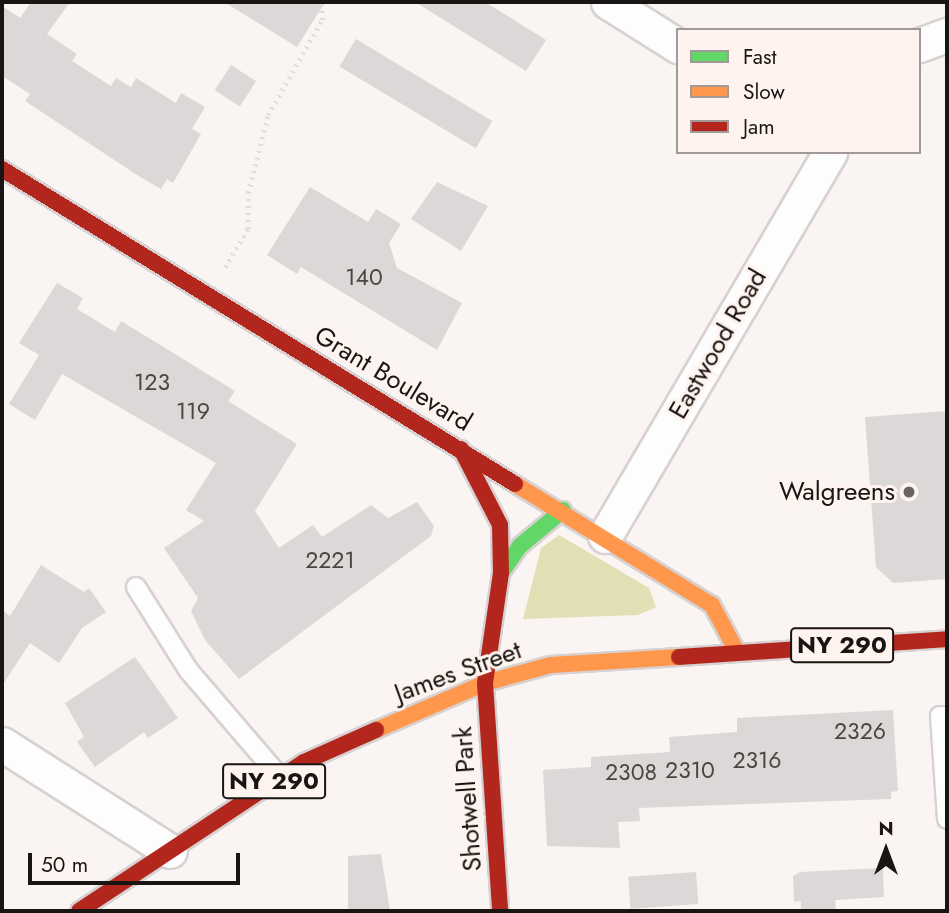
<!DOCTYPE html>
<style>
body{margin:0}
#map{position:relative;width:949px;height:913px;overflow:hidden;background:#faf4f2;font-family:Jost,sans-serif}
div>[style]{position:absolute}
.green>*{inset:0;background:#e3dfb5}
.building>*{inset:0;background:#ddd8d8;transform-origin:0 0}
.path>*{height:4.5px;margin-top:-2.25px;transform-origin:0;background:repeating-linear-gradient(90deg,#e0dedd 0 2px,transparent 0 7px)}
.roads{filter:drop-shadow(2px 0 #d7d2d1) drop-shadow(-2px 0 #d7d2d1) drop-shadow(0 2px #d7d2d1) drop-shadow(0 -2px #d7d2d1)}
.lane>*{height:18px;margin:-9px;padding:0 9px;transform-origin:9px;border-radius:9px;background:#fefdfd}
.street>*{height:33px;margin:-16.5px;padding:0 16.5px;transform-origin:16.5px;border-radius:16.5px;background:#fefdfd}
.fast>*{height:16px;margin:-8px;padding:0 8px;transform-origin:8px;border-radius:8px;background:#63d668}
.slow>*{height:16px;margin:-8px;padding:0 8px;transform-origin:8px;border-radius:8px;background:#ff974d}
.jam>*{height:16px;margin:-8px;padding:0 8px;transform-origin:8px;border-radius:8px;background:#b3261e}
.dots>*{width:19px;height:19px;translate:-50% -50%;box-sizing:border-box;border:4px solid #fef3ef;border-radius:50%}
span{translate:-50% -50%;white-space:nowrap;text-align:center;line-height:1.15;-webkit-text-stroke:6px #fef3ef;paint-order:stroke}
.number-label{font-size:23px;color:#4a4644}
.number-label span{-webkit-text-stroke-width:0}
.shield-label span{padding:2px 5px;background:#fef3ef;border:2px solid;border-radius:5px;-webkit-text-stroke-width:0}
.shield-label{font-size:24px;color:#191513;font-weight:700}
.street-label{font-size:26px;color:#191513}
.poi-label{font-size:26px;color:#191513}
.right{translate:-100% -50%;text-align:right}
.frame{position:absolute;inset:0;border:4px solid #191513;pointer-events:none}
.legend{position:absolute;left:676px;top:28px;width:245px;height:126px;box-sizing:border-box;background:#fef3ef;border:2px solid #a29a97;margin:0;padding:9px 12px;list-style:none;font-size:21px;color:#191513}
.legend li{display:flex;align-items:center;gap:14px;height:35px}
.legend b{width:35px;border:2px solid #a29a97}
.north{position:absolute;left:851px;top:815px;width:70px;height:70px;-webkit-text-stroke:5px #fef3ef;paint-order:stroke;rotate:0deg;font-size:19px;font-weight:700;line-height:28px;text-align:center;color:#191513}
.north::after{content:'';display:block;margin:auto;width:24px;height:32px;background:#191513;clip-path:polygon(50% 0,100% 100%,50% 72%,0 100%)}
.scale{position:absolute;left:28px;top:853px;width:212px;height:32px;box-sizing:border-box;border:4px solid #191513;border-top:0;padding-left:9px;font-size:21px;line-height:24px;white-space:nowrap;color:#191513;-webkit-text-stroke:5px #fef3ef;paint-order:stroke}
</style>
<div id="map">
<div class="green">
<div style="clip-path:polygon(559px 535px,649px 588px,656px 607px,638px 615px,523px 619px,541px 548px)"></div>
</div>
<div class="building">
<div style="clip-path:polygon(31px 2px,70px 2px,47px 34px,77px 54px,72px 61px,111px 86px,116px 78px,131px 87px,136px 78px,176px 103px,181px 93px,205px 107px,192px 129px,201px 134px,173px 183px,167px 179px,161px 189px,137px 175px,25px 101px,30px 94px,2px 76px,2px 6px,20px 18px)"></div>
<div style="clip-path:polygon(224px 2px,325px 2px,297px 47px)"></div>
<div style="clip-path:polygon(415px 2px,485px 2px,546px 40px,526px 71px)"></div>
<div style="left:356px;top:39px;width:159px;height:32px;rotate:31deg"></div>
<div style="left:231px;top:65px;width:30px;height:30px;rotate:33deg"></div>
<div style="clip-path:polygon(437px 182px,488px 206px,461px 251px,411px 219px)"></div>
<div style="clip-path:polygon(310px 187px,368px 222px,376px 209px,401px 224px,389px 243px,397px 268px,462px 303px,437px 350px,301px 267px,297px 274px,267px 255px)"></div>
<div style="clip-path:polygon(57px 283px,83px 298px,77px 309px,115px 332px,121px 321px,175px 354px,235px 391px,228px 401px,297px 444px,255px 511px,279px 548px,313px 525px,322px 537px,371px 505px,388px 518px,417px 502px,434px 526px,431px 536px,239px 679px,205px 640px,191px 611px,198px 598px,164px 548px,204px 521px,186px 510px,216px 463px,62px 374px,35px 420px,9px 404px,39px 355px,19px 343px)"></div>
<div style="clip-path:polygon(947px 411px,947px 579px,893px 583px,876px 567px,865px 417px)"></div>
<div style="clip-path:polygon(41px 565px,84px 592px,89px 588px,106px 612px,82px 628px,59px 663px,30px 643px,2px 686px,2px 610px,10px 616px)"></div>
<div style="clip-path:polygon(135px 657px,178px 718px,148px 738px,144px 732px,95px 767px,77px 742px,84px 737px,65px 703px)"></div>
<div style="clip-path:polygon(893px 710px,898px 791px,891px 792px,891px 799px,639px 808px,640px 821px,618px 822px,620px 848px,547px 846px,543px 770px,591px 767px,591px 757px,670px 752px,669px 737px,737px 732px,737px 718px)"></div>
<div style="clip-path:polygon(381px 854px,390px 911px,348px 911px,348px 856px)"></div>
<div style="clip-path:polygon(883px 868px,884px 897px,835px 900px,836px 911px,801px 911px,801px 901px,794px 902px,793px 876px,800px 872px)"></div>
<div style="left:696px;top:872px;width:32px;height:68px;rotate:86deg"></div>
</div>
<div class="path">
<div style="left:225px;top:267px;width:44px;rotate:-58.8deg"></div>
<div style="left:248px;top:229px;width:36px;rotate:-90deg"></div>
<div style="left:248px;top:193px;width:81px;rotate:-75.6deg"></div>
<div style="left:268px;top:115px;width:109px;rotate:-60.4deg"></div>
<div style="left:322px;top:20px;width:18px;rotate:-93deg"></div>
</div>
<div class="roads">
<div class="lane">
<div style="left:136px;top:587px;width:99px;rotate:57.8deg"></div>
<div style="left:189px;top:671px;width:140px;rotate:49.4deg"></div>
<div style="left:947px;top:716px;width:7px;rotate:180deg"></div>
<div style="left:940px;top:716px;width:103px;rotate:86.1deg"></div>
</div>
<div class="street">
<div style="left:608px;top:2px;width:83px;rotate:32.2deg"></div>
<div style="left:919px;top:45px;width:30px;rotate:-20deg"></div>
<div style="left:605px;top:536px;width:445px;rotate:-59.6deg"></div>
<div style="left:2px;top:744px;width:199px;rotate:32.5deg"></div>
</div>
<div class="fast">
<div style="left:501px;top:573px;width:33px;rotate:-55deg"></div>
<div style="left:520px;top:546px;width:56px;rotate:-39.9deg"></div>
</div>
<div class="slow">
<div style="left:515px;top:484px;width:231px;rotate:31.6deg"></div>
<div style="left:712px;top:605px;width:53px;rotate:62deg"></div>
<div style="left:376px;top:730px;width:119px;rotate:-23.3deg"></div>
<div style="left:485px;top:683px;width:68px;rotate:-15.3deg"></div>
<div style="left:551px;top:665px;width:128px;rotate:-3.6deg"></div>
</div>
<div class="jam">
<div style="left:2px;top:169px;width:602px;rotate:31.55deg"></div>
<div style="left:461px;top:449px;width:85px;rotate:62.8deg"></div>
<div style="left:500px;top:525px;width:48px;rotate:88.8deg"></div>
<div style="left:501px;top:573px;width:111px;rotate:98.3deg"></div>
<div style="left:485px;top:683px;width:228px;rotate:86.2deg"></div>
<div style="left:679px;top:657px;width:269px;rotate:-3.8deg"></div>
<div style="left:79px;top:911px;width:270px;rotate:-33.5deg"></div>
<div style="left:304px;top:762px;width:79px;rotate:-24deg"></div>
</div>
</div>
<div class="dots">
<div style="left:909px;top:492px;background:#686361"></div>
</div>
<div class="number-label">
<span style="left:364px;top:277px">140</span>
<span style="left:152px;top:382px">123</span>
<span style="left:193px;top:411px">119</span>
<span style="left:330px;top:560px">2221</span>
<span style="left:860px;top:731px">2326</span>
<span style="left:757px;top:760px">2316</span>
<span style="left:690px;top:770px">2310</span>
<span style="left:631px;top:772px">2308</span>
</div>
<div class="shield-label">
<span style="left:842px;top:645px">NY 290</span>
<span style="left:274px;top:781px">NY 290</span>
</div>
<div class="street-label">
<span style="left:718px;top:344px;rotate:-60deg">Eastwood Road</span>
<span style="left:393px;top:379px;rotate:31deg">Grant Boulevard</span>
<span style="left:458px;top:672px;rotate:-20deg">James Street</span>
<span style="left:468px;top:799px;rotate:-94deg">Shotwell Park</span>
</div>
<div class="poi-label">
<span class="right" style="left:895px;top:492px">Walgreens</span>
</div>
<div class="frame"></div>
<ul class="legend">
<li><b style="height:9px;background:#63d668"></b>Fast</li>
<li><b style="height:9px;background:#ff974d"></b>Slow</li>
<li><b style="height:9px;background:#b3261e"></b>Jam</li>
</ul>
<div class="north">N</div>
<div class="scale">50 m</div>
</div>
